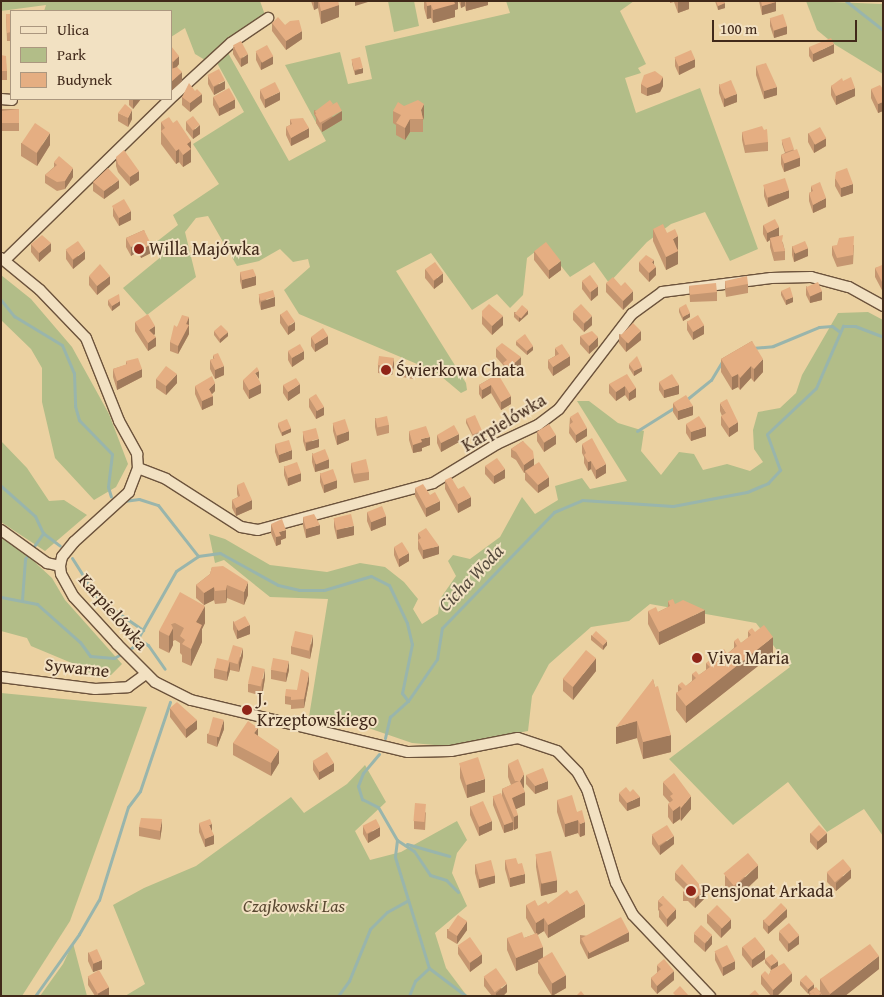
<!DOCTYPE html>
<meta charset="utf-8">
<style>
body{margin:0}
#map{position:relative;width:884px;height:997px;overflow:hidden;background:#ebd1a1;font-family:"Gentium Book Plus",serif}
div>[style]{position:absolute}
.green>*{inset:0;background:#b2bd88}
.stream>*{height:3px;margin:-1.5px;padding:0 1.5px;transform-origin:1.5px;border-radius:1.5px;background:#99b5ac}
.roads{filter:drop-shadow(1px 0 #6c533c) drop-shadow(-1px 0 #6c533c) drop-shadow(0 1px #6c533c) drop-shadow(0 -1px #6c533c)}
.minor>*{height:10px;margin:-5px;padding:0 5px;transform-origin:5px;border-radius:5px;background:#f2e1c2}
.wall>*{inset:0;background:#c59670;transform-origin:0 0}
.shaded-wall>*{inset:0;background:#a07a5b}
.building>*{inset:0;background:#e5ae82;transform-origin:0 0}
.dots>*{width:14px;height:14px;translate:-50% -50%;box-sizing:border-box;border:2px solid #f2e1c2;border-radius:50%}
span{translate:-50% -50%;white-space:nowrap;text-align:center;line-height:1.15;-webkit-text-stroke:4px #f2e1c2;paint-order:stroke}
.poi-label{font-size:18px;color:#41291a}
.left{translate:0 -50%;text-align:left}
.street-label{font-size:18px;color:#41291a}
.park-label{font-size:18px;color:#584730;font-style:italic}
.water-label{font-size:19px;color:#574c3e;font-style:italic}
.frame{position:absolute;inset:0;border:2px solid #41291a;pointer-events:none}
.legend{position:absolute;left:10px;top:10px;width:162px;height:90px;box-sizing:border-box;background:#f2e1c2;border:1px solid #ab977f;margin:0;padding:6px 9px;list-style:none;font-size:15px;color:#41291a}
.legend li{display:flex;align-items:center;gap:10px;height:25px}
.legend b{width:25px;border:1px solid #ab977f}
.scale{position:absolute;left:712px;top:20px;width:145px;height:22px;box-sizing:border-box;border:2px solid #41291a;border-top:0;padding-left:6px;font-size:15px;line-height:18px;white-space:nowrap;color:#41291a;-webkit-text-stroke:4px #f2e1c2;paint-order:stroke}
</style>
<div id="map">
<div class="green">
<div style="clip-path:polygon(1px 1px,260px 1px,265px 15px,205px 60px,195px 54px,185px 28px,171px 37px,171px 11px,44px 11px,46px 5px,1px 11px)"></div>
<div style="clip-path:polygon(388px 1px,414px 1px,419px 26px,394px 32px)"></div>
<div style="clip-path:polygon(506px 1px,634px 1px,620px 11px,646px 64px,638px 68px,641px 73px,625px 78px,636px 113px,700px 88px,758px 249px,730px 261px,705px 212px,671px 224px,647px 242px,609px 283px,594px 262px,570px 277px,544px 245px,527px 258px,523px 295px,510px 308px,497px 294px,472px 310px,431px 253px,396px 271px,466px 383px,467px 390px,461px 393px,436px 372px,299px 314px,284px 290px,310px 267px,308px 259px,293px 262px,280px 249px,259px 261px,237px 266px,208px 216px,196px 218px,185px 232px,196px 277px,147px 315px,123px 288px,162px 256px,155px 243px,178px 225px,173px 215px,219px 184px,193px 144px,244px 112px,216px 61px,227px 51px,289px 161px,326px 141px,285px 65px,340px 52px,348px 84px,372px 79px,365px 46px,510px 13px)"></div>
<div style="clip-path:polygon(806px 1px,883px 4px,883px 74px,834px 44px,817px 30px)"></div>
<div style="clip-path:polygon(1px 275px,31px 299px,72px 347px,109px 414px,128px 464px,116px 487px,94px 500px,55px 458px,42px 402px,42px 368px,31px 349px,1px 320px)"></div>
<div style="clip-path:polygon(868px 312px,883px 320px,883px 836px,864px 809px,827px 832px,788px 782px,733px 825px,669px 759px,790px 667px,756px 623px,650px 604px,629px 621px,591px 627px,549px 664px,532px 696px,528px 731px,446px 746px,412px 743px,351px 722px,343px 722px,338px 728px,308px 723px,328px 599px,270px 597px,224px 560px,215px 563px,209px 534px,225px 539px,270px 565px,327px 572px,360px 563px,385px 567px,404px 582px,418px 599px,413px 609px,422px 624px,438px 614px,440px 599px,456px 576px,448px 561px,453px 555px,470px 559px,500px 537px,522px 497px,535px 514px,558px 500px,555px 486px,582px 478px,590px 489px,627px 481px,577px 401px,589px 401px,618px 423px,644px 431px,641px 451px,661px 475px,679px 452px,694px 454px,703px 470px,727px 464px,750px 471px,763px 462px,754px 449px,753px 430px,758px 412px,780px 408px,796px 393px,802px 375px,838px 313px)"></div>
<div style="clip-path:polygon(1px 441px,27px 468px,49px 501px,64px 500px,87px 515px,45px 551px,1px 522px)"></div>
<div style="clip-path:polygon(1px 537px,26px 554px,52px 578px,65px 600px,122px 664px,107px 679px,87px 676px,86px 669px,31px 646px,27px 638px,1px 631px)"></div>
<div style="clip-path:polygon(1px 693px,147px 707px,70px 921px,22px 996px,1px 996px)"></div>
<div style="clip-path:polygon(365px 765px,386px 802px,355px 831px,370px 860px,401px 852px,457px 821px,467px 840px,457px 853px,452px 873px,467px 906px,435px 933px,446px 968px,467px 996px,125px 996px,145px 984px,113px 905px,144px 888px,196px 866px,291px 797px,304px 813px,347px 784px)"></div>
<div style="clip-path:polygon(73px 943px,87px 996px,40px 996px,63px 964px)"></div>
</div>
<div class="stream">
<div style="left:846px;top:1px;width:47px;rotate:38.1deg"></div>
<div style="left:1px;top:300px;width:21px;rotate:51deg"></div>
<div style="left:14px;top:316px;width:56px;rotate:31.1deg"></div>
<div style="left:62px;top:345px;width:30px;rotate:67deg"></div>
<div style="left:74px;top:373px;width:33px;rotate:88deg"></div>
<div style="left:75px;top:406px;width:15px;rotate:74deg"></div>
<div style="left:79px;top:420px;width:47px;rotate:45.9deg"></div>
<div style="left:112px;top:454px;width:33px;rotate:97deg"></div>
<div style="left:108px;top:487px;width:10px;rotate:73deg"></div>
<div style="left:752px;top:348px;width:21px;rotate:-5deg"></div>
<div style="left:773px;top:346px;width:50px;rotate:-22.4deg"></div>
<div style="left:819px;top:327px;width:13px;rotate:-4deg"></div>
<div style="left:832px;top:326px;width:10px;rotate:37deg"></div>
<div style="left:686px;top:400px;width:32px;rotate:-39deg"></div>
<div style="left:711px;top:380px;width:23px;rotate:-59deg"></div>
<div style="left:637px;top:431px;width:47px;rotate:-32deg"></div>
<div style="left:1px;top:486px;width:45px;rotate:41.4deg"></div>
<div style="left:35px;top:516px;width:19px;rotate:65deg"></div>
<div style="left:43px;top:533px;width:21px;rotate:37deg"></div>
<div style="left:124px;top:501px;width:15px;rotate:-8deg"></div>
<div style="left:139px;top:499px;width:20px;rotate:18deg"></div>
<div style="left:158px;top:505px;width:65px;rotate:51.9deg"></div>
<div style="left:72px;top:558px;width:49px;rotate:57.6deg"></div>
<div style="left:98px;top:599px;width:55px;rotate:34.6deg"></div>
<div style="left:1px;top:597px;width:37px;rotate:11deg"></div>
<div style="left:37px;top:604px;width:57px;rotate:41.5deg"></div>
<div style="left:80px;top:642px;width:17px;rotate:54deg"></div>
<div style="left:90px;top:656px;width:24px;rotate:5deg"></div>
<div style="left:114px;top:658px;width:22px;rotate:-30deg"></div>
<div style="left:133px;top:647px;width:87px;rotate:-60.5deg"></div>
<div style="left:176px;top:571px;width:27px;rotate:-34deg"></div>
<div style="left:198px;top:556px;width:22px;rotate:-8deg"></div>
<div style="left:220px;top:553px;width:66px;rotate:28.9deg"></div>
<div style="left:278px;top:585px;width:22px;rotate:13deg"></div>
<div style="left:299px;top:590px;width:25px"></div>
<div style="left:324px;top:590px;width:49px;rotate:-16.6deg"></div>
<div style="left:371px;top:576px;width:20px;rotate:27deg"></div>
<div style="left:389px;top:585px;width:42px;rotate:64.7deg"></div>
<div style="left:407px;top:623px;width:22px;rotate:77deg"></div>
<div style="left:412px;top:644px;width:50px;rotate:101.5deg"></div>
<div style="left:402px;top:693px;width:10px;rotate:53deg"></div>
<div style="left:408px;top:701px;width:51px;rotate:-55.4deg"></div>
<div style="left:437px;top:659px;width:31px;rotate:-81deg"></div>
<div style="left:442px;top:628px;width:161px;rotate:-46deg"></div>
<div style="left:554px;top:512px;width:30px;rotate:-23deg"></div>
<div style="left:582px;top:500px;width:91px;rotate:3.8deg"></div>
<div style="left:673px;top:506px;width:75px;rotate:-10.7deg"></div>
<div style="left:747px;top:492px;width:23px;rotate:-23deg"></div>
<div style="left:768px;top:483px;width:18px;rotate:-47deg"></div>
<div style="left:780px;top:470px;width:38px;rotate:-110deg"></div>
<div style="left:767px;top:434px;width:67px;rotate:-43.2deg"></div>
<div style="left:816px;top:388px;width:68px;rotate:-66.5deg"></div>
<div style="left:843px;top:326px;width:12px"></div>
<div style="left:855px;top:326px;width:30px;rotate:21deg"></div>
<div style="left:22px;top:600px;width:41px;rotate:-85.8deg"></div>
<div style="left:25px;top:559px;width:32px;rotate:-55deg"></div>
<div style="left:139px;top:639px;width:11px;rotate:34deg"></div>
<div style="left:148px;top:645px;width:29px;rotate:55deg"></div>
<div style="left:385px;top:738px;width:22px;rotate:-77deg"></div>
<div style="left:390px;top:717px;width:24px;rotate:-42deg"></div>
<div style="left:379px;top:754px;width:25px;rotate:130deg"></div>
<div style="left:363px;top:773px;width:14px;rotate:111deg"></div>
<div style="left:358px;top:786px;width:14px;rotate:73deg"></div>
<div style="left:362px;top:799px;width:18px;rotate:27deg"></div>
<div style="left:378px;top:807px;width:38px;rotate:60deg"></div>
<div style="left:397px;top:840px;width:17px;rotate:97deg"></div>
<div style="left:395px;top:857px;width:116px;rotate:73deg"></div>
<div style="left:429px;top:968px;width:19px;rotate:137deg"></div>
<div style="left:415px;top:981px;width:16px;rotate:112deg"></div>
<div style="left:397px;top:840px;width:20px;rotate:33deg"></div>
<div style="left:414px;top:851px;width:29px;rotate:56deg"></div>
<div style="left:430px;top:875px;width:17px;rotate:17deg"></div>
<div style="left:446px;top:880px;width:17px;rotate:45deg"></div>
<div style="left:407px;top:844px;width:44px;rotate:15.9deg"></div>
<div style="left:429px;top:968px;width:46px;rotate:37.1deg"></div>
<div style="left:35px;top:996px;width:76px;rotate:-54.6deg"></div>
<div style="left:79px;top:934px;width:39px;rotate:-60deg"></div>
<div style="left:99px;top:900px;width:97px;rotate:-72.7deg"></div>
<div style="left:128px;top:807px;width:20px;rotate:-53deg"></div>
<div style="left:140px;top:791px;width:94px;rotate:-71.4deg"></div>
<div style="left:338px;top:996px;width:19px;rotate:-54deg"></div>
<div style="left:349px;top:981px;width:56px;rotate:-68deg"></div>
<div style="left:370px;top:929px;width:24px;rotate:-45deg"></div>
<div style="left:387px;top:912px;width:23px;rotate:-29deg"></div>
</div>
<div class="roads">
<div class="minor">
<div style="left:171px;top:98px;width:81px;rotate:-42.5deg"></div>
<div style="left:231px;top:43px;width:45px;rotate:-34deg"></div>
<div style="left:1px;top:99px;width:11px;rotate:5deg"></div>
<div style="left:1px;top:258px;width:50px;rotate:39.4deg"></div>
<div style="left:40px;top:290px;width:66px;rotate:46.2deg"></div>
<div style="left:86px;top:338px;width:89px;rotate:68.3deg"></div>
<div style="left:119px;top:421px;width:38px;rotate:61deg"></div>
<div style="left:137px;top:454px;width:14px;rotate:86deg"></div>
<div style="left:138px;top:468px;width:26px;rotate:111deg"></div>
<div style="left:129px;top:492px;width:74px;rotate:137.7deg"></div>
<div style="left:74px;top:542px;width:19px;rotate:129deg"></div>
<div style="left:62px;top:557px;width:9px;rotate:103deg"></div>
<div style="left:60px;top:566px;width:8px;rotate:83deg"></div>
<div style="left:61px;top:574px;width:26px;rotate:61deg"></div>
<div style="left:74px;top:597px;width:64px;rotate:47.5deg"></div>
<div style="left:117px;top:644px;width:54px;rotate:45deg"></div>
<div style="left:155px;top:682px;width:40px;rotate:26.6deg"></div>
<div style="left:191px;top:700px;width:223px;rotate:13.5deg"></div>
<div style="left:408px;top:752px;width:43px;rotate:-1.3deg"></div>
<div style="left:451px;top:751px;width:68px;rotate:-11deg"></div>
<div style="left:518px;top:738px;width:41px;rotate:18.4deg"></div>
<div style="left:557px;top:751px;width:30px;rotate:46deg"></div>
<div style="left:578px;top:773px;width:18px;rotate:61deg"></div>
<div style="left:587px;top:789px;width:98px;rotate:72.9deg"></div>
<div style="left:616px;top:883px;width:36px;rotate:62deg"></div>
<div style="left:633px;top:915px;width:112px;rotate:46.5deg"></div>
<div style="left:6px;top:259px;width:229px;rotate:-44.3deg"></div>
<div style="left:138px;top:468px;width:30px;rotate:21deg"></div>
<div style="left:166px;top:479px;width:89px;rotate:32.6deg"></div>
<div style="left:241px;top:527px;width:17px;rotate:10deg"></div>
<div style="left:258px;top:530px;width:181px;rotate:-15deg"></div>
<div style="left:433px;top:483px;width:75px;rotate:-31.4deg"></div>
<div style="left:497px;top:444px;width:45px;rotate:-24.9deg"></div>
<div style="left:538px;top:425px;width:26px;rotate:-37deg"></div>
<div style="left:559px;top:409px;width:120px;rotate:-52.5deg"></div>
<div style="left:632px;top:314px;width:37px;rotate:-36deg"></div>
<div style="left:662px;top:292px;width:110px;rotate:-7.3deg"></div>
<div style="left:771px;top:278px;width:40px;rotate:-1.4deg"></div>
<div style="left:811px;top:277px;width:39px;rotate:15deg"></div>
<div style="left:849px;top:287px;width:39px;rotate:29deg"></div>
<div style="left:1px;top:530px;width:57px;rotate:35.7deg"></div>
<div style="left:47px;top:563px;width:13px;rotate:13deg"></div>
<div style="left:1px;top:677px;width:95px;rotate:7.3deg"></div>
<div style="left:95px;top:689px;width:33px;rotate:-3deg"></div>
<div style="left:128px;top:687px;width:22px;rotate:-36deg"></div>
</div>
</div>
<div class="wall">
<div style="clip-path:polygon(311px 1px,338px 1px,339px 17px,321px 24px,318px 8px,314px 10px)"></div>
<div style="clip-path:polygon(424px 1px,458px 1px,458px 9px,455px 10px,455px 17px,433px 23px,431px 18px,427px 19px,424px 8px)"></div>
<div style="clip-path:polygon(459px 1px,488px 1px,488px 5px,466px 11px,465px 6px,461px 8px)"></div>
<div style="clip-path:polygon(670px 1px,690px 1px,689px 2px,689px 9px,678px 13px,674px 2px,670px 3px)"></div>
<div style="clip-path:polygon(715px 1px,724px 1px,725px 8px,718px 10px)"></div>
<div style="clip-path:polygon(759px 1px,776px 1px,776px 11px,762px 15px)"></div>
<div style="clip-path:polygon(6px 14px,11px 14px,11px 41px,7px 41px)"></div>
<div style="clip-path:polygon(770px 18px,787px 34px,774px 38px,770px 26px)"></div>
<div style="clip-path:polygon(272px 23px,285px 25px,302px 39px,286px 50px,272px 31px)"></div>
<div style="clip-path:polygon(171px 46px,179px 64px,177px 67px,182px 81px,171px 91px)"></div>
<div style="clip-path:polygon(233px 46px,248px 63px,241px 67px,233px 54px)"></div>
<div style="clip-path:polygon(809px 47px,834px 53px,813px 62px,809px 56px)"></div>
<div style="clip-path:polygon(256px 52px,273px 64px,261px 70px,256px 60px)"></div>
<div style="clip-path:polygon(1px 55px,7px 71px,7px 80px,1px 80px)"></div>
<div style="clip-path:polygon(675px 58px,695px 67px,679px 75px,675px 66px)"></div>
<div style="clip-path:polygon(352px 60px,363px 73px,355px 75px,352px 64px)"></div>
<div style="clip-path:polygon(756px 66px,777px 95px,764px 99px,756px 75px)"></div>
<div style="clip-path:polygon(208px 75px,225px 89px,214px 95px,208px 84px)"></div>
<div style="clip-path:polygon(843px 81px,855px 96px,836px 105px,831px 95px,831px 86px)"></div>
<div style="clip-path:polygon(641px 84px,663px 86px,660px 92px,647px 96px,641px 93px)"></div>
<div style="clip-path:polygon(719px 84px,737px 102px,724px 107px,719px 93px)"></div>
<div style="clip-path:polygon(871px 89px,883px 89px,883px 111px,878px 113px,871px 98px)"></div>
<div style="clip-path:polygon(260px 90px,280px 100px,265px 108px,260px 98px)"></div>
<div style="clip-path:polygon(195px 91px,202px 102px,190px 112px,182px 105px,182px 97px)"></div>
<div style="clip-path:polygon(213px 97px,235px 108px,219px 116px,213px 105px)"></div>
<div style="clip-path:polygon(129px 99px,141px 99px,133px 109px,129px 105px)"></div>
<div style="left:19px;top:109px;width:22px;height:17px;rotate:90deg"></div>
<div style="clip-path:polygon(314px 110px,342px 120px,322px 132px,316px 123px,316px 118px,314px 114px)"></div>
<div style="clip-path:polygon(393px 111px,424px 117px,423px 120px,423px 132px,410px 132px,405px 140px,396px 135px,396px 125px,393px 123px)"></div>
<div style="clip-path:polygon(118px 113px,132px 119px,128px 127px,118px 121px)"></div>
<div style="clip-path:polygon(290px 119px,309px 137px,291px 146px,286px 135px,286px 127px,290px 125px)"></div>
<div style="clip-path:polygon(186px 121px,200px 134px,193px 139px,186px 130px)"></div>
<div style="clip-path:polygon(161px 122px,173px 123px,191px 141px,191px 162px,183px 167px,179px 162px,176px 164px,161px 144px)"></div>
<div style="clip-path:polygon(742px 132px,768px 142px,768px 151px,745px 153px,742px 140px)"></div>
<div style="clip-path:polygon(808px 133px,826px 146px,814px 153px,808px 142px)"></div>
<div style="clip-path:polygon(782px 140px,794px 150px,800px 166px,784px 172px,781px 164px,781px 155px,785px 153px,782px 144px)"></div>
<div style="clip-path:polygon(21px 143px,50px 145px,37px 166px,21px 156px)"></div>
<div style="clip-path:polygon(116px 157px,139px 180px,130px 186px,118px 172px,116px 166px)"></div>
<div style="clip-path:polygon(54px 162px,73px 177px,65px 189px,57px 191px,45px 183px,45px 175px,54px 167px)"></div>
<div style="clip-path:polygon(835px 178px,853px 193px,841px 197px,835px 186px)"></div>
<div style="clip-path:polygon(93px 182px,119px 188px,104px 199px,93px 191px)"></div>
<div style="clip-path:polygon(811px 186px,826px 207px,813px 213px,809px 201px,809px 193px,811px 192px)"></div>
<div style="clip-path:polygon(764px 187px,789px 198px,768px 207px,764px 196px)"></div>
<div style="clip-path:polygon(113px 207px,131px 220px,119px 226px,113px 216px)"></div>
<div style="clip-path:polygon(763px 225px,779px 236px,783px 243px,785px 251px,785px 260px,774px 261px,770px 247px,770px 240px,767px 242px,763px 234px)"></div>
<div style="clip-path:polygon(653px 229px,667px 233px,678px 249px,678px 264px,666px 270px,653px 241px)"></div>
<div style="clip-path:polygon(144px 230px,151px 253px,141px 258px,137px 252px,131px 256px,126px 247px,126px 238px)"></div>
<div style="clip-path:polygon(31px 244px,51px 251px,39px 262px,31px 252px)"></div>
<div style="clip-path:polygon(854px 245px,853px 264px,837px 267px,832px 255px,832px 246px)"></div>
<div style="clip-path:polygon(792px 246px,808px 256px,794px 262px,792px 255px)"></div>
<div style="clip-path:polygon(66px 250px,85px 259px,73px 269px,66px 259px)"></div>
<div style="clip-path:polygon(534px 251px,561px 270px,549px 279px,534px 260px)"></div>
<div style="clip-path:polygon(639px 262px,654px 264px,656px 275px,649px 282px,639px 271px)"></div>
<div style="clip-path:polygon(883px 266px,883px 292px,875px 277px,875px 268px)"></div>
<div style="clip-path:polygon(425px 269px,443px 282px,434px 289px,425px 278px)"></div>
<div style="clip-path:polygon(240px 272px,256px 285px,242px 289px,240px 281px)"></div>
<div style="clip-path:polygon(89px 276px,110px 284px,97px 295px,89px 285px)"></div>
<div style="clip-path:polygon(582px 281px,598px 295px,591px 301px,582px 289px)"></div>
<div style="clip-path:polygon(725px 281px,748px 284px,748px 293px,726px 297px,725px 289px)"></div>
<div style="clip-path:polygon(606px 283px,633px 300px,623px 310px,606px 292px)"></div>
<div style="clip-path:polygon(689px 286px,717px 292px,717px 301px,690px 302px)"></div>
<div style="clip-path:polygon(806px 286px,822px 300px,810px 303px,806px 295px)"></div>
<div style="clip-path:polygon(781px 291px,793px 302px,786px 305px,781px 295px)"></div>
<div style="clip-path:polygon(259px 294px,275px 306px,261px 310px,259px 302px)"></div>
<div style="clip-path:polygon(108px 300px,120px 305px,112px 311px,108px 305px)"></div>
<div style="clip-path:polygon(679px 308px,690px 317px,683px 321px,679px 312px)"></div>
<div style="clip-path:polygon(482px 311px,503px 325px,492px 335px,482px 324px)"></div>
<div style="clip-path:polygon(514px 312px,528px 314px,519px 322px,514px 317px)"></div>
<div style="clip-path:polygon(573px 312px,592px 325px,584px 332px,573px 320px)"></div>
<div style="clip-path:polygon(280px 314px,295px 330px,288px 335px,280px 323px)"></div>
<div style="clip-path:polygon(189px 317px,189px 334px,178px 354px,170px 351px,170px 342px,177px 327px)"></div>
<div style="clip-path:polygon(687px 321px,704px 334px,693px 340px,687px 330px)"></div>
<div style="clip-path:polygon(135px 322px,155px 334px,154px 335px,156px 346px,148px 351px,135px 331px)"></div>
<div style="clip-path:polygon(214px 331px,228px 336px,220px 343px,214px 335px)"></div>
<div style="clip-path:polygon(619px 334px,641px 340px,626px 352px,619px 343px)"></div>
<div style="clip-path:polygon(580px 336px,598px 346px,589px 354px,580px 344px)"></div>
<div style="clip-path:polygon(311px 337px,328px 344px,315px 352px,311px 346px)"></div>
<div style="clip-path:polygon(516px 341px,533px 350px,527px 355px,516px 345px)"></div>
<div style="clip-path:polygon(752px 341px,763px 372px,754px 382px,751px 378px,740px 390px,738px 387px,732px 390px,721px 372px,721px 359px)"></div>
<div style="clip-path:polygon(496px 348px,521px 366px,508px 377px,503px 372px,503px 365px,496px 357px)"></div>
<div style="clip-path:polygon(555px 348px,570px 365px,553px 376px,548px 368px,548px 360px,555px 356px)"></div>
<div style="clip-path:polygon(288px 351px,304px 359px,292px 367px,288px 360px)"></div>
<div style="clip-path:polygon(213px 355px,224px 375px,215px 379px,210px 369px,210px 360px,213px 359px)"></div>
<div style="clip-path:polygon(126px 361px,142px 377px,117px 390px,113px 377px,113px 369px,126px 365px)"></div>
<div style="clip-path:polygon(629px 364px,642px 371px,634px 376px,629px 368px)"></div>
<div style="clip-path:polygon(378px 365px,394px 366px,392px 375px,378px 373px)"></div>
<div style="clip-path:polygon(414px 372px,413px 379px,402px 377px,402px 373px)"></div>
<div style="clip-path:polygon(498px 374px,511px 404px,501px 410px,491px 393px,482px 399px,479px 394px,479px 385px)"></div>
<div style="clip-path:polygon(156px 379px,177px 383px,166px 395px,156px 388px)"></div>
<div style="clip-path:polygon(243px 380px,259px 380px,261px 393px,249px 399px,243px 389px)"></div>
<div style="clip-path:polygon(659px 382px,679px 394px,664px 398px,659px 390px)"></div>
<div style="clip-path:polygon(609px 384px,636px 388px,636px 397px,629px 401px,625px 395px,616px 401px,609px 393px)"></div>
<div style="clip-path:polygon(283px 385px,300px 393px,288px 401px,283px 393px)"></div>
<div style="clip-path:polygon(195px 386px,215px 391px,212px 394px,213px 405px,202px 410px,195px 394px)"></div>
<div style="clip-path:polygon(309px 398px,324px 415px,316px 419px,309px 407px)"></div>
<div style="clip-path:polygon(673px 403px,693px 415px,678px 420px,673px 412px)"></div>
<div style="clip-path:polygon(720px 403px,738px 431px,729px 437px,721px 425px,721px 416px,722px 416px,720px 411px)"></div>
<div style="clip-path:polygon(570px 417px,587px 436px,576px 443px,569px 433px)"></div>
<div style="clip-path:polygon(375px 418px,389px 425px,389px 433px,377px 436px,375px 427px)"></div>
<div style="clip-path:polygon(466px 419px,482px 435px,474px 439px,466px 423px)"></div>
<div style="clip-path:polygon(278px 423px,291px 432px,282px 436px,278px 427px)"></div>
<div style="clip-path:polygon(333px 423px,349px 440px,337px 445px,333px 431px)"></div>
<div style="clip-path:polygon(686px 424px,706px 436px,691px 441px,686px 433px)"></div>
<div style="clip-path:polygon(409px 431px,430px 445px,422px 448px,422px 451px,413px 453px,409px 440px)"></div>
<div style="clip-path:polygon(303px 432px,319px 447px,306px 451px,303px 441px)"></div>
<div style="clip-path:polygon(537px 432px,556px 444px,544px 452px,537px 441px)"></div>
<div style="clip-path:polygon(437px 435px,459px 442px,441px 452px,437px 443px)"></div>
<div style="clip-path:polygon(523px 441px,534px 465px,549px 486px,538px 493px,525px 480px,525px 473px,524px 473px,516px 460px,511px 457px,511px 449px)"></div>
<div style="clip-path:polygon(275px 444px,292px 459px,279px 463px,275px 452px)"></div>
<div style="clip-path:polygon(582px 444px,606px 473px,596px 479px,591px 469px,588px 471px,584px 463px,584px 457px,582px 453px)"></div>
<div style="clip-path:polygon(312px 453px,329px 468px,315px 472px,312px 462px)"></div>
<div style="clip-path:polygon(351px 463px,369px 472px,369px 480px,354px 483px,351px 471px)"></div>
<div style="clip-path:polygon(284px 466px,301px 481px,288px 486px,284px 475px)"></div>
<div style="clip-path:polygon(485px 466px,505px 478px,494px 484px,485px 474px)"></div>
<div style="clip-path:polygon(320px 473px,337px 488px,324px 493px,320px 482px)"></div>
<div style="clip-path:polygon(445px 480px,458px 489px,471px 506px,458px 513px,445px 489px)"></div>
<div style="clip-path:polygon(237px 485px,252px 509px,236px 516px,232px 508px,232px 500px,238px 497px,237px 494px)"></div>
<div style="clip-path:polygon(415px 488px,440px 510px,426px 517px,415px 496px)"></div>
<div style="clip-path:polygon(367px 512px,386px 525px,371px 531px,367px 521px)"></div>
<div style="clip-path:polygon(303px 517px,320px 534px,306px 538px,303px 526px)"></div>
<div style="clip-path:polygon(334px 519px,354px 535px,337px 539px,334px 527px)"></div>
<div style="clip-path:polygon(271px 524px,286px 538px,281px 540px,281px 544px,276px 546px,271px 533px)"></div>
<div style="clip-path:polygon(418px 533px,439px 554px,423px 559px,418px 549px)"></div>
<div style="clip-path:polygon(394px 547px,409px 561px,399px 567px,394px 555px)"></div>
<div style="clip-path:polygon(212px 567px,248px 595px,244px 605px,227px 598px,226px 603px,215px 604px,214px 600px,204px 605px,205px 623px,202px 629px,202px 642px,191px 666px,182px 662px,182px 655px,180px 653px,180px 643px,175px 640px,173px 641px,173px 645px,169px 653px,159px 648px,159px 631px,204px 605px,196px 598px,196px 585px,210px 574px)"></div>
<div style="clip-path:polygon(668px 601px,675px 604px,705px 623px,659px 645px,648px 624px,648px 611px,658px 612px,668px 607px)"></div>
<div style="clip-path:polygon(233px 621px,250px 634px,237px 639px,233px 629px)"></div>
<div style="clip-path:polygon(748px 631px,773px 654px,686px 723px,676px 710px,676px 693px,678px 692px,678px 685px,686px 686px,692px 681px,692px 674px,699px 675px,706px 670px,706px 663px,714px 664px,720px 659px,720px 652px,727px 654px,734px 648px,734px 641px,741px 643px,748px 638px)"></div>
<div style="clip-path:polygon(591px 635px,607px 645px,603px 650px,591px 640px)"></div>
<div style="clip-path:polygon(313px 644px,310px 659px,291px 654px,291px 646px)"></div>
<div style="clip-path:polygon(243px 656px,239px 672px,230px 670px,227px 681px,214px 678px,214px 669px,228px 661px)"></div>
<div style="clip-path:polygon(271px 670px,289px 670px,286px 682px,271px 679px)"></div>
<div style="clip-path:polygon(596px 671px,573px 700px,563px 691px,563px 679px)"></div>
<div style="clip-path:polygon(265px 678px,262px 696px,248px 692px,248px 684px)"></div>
<div style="clip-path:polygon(653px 679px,671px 752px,643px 759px,637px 738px,616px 744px)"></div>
<div style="clip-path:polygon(309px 682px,304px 708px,291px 709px,291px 705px,285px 704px,285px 696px,297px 690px)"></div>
<div style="clip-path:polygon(170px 708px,197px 729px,186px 738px,170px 717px)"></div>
<div style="clip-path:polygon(224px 729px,217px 747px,207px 743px,207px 734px)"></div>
<div style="clip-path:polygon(258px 736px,279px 763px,271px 776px,233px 755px,233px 743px)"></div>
<div style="clip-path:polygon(313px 761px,334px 771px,319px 780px,313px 770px)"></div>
<div style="clip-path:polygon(508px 764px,524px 787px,523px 788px,525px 805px,516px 809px,518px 828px,514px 830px,513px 829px,513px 830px,504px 833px,493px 805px,493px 796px,502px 796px,502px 789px,511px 785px,508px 777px)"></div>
<div style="clip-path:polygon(460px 765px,485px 792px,467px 798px,460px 778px)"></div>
<div style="clip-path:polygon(526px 775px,548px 789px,535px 794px,526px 784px)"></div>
<div style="clip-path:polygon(663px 782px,691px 809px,681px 821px,680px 819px,673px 824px,668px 817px,668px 804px,670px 803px,663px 795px)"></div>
<div style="clip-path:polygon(619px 793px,640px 806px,627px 811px,619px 801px)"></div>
<div style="clip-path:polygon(557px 800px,577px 812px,585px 835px,580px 837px,578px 833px,565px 837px,557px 812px)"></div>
<div style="clip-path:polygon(470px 806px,492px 830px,479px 836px,470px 815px)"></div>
<div style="clip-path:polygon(426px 812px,425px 830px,414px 829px,414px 821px)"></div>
<div style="clip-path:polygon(199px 823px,214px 844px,205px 847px,199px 832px)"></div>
<div style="clip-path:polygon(363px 826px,380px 836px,368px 843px,363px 834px)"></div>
<div style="clip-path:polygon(139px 827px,162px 827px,160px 840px,139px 836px)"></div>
<div style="clip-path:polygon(810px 833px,827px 842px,817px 850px,810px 842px)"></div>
<div style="clip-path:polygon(652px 835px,674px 844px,660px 855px,652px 844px)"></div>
<div style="clip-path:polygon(536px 855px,557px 892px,541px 896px,536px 867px)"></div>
<div style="clip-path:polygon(505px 860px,518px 864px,525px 883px,510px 887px,505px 869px)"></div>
<div style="clip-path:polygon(475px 864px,495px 883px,479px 888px,475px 873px)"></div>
<div style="clip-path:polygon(675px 872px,704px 899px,695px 908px,688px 901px,683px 901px,683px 892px,685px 890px,675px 880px)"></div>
<div style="clip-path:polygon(827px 873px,851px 878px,836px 891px,827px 882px)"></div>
<div style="clip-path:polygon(725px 875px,758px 878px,736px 899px,725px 888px)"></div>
<div style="clip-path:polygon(663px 896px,676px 918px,667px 927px,659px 917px,659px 911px,658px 910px,658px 901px)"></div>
<div style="clip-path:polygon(548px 904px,585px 917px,548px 938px,544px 931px,537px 935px,543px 957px,566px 988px,552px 996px,538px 973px,538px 962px,516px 971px,507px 950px,507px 938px,524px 938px,535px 934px,526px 918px,526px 905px,538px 906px)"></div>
<div style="clip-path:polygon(707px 914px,731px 928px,721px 938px,707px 923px)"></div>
<div style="clip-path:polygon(787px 917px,768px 934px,763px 928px,763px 920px)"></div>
<div style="clip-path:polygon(447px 929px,467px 930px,457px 944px,447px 938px)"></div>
<div style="clip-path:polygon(779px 932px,799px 944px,788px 952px,779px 940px)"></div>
<div style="clip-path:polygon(694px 934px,712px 944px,705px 952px,694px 942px)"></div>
<div style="clip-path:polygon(580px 935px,629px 941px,588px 959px,580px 943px)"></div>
<div style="clip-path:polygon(458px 946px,482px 963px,470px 972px,458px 954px)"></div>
<div style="clip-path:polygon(742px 947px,765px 959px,752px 968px,742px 955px)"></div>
<div style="clip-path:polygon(88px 952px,102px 969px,93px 972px,88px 961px)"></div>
<div style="clip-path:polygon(715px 952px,735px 969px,723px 976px,715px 960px)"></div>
<div style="clip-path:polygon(765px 959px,778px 966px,775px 968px,792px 981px,777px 996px,771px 996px,761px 984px,761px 975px,769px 975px,771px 970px,765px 963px)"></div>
<div style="clip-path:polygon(657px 965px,674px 980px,657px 994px,651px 987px,651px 978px,657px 973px)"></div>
<div style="clip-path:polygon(879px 969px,845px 996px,822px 996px,821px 994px,821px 996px,809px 995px,809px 992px,808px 994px,800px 985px,800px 981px,820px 991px,820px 979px)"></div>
<div style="clip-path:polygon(88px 976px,109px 996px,95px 996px,88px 985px)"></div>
<div style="clip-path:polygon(484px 977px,507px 992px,503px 996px,492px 996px,484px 986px)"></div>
</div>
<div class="shaded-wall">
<div style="clip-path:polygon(314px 1px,318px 1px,318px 8px,314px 10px)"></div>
<div style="clip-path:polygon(355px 1px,368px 1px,368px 2px,355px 6px)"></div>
<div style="clip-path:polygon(453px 1px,458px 1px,458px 9px,455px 10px,455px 17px,433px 23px,433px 10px)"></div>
<div style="clip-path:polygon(461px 1px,465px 1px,465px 6px,461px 8px)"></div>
<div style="clip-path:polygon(466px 1px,488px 1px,488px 5px,466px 11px)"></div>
<div style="clip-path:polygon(678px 1px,690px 1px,689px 2px,689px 9px,678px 13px)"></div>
<div style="clip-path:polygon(776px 2px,776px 11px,762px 15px,762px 6px)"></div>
<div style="clip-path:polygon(725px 3px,725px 8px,718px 10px,718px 6px)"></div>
<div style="clip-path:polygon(339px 5px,339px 17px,321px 24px,321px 11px)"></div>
<div style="clip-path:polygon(431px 5px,431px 18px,427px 19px,427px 6px)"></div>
<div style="clip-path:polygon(787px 26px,787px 34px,774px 38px,774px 29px)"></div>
<div style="clip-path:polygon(302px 31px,302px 39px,286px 50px,286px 41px)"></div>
<div style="clip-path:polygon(834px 44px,834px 53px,813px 62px,813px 54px)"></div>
<div style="clip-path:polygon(248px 54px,248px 63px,241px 67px,241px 59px)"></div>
<div style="clip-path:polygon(179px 56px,179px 64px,173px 71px,173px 62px)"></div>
<div style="clip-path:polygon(273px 56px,273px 64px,261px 70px,261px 62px)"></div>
<div style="clip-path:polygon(695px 59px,695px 67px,679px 75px,679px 66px)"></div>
<div style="clip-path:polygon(363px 68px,363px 73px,355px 75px,355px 71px)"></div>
<div style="clip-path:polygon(182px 72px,182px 81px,171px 91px,171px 82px)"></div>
<div style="clip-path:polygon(663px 77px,663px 86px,660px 92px,647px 96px,647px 88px)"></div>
<div style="clip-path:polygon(225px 81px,225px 89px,214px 95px,214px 87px)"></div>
<div style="clip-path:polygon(777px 87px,777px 95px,764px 99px,764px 91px)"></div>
<div style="clip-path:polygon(855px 88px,855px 96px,836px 105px,836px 96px)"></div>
<div style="clip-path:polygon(280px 92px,280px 100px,265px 108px,265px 99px)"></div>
<div style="clip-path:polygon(202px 94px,202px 102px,190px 112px,190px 103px)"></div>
<div style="clip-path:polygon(737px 94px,737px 102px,724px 107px,724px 98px)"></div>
<div style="clip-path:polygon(134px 99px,141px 99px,133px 109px,133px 100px)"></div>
<div style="clip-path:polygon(235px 99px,235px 108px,219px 116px,219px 108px)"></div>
<div style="clip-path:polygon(883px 102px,883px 111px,878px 113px,878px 104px)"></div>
<div style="clip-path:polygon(424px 104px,424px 117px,423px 120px,421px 110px)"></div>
<div style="clip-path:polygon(132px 110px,132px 119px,128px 127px,128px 118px)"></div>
<div style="clip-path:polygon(342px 111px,342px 120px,322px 132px,322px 124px)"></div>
<div style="clip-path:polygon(410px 119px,410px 132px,405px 140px,405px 128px)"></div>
<div style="clip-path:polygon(200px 125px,200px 134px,193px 139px,193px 131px)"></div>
<div style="clip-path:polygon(309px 128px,309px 137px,291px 146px,291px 138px)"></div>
<div style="clip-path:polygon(50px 133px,50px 145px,37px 166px,37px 153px)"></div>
<div style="clip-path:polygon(826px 138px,826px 146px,814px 153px,814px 144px)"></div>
<div style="clip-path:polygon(191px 141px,191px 162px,183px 167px,183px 155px,187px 144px)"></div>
<div style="clip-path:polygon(179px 149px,179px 162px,176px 164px,176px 151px)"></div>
<div style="clip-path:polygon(800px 157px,800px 166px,784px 172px,784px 163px)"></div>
<div style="clip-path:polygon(73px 168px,73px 177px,65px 189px,65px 181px)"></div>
<div style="clip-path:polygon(139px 171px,139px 180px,130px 186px,130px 177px)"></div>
<div style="clip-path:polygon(119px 180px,119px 188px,104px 199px,104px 191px)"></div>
<div style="clip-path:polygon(853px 184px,853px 193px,841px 197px,841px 188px)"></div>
<div style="clip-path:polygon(789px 190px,789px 198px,768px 207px,768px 198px)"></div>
<div style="clip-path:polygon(826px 198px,826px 207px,813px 213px,813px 205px)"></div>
<div style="clip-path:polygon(131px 211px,131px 220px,119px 226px,119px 218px)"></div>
<div style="clip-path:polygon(779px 227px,779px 236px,770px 238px,770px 240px,767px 242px,767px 233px)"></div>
<div style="clip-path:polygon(678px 236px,678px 249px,673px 252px,673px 239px)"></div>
<div style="clip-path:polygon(51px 243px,51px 251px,39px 262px,39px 253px)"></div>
<div style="clip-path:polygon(137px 244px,137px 252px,131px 256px,131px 247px)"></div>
<div style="clip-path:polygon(151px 244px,151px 253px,141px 258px,141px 250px)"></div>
<div style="clip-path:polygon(808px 248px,808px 256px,794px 262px,794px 253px)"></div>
<div style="clip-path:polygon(85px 251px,85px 259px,73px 269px,73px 260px)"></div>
<div style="clip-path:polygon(678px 251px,678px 264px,666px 270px,666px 257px)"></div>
<div style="clip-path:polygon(654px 260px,654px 268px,656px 267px,656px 275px,649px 282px,649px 273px,652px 262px)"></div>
<div style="clip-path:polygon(561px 261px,561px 270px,549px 279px,549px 270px)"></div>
<div style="clip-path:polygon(443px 273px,443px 282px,434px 289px,434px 281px)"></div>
<div style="clip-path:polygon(110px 276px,110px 284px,97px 295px,97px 286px)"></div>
<div style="clip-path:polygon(256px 276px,256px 285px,242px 289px,242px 280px)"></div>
<div style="clip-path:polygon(598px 286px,598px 295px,591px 301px,591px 292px)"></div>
<div style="clip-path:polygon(633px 291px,633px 300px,623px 310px,623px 301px)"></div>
<div style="clip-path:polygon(822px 291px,822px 300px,810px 303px,810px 295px)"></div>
<div style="clip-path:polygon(275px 297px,275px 306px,261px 310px,261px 302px)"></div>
<div style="clip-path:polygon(793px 297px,793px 302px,786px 305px,786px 300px)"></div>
<div style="clip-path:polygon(120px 301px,120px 305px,112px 311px,112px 306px)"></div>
<div style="clip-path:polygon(528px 310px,528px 314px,519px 322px,519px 318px)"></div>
<div style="clip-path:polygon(690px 313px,690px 317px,683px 321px,683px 317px)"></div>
<div style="clip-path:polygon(503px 316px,503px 325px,492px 335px,492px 326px)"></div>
<div style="clip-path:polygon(592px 316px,592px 325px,584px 332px,584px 324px)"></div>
<div style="clip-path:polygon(189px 317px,189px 334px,178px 354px,178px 346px)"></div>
<div style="clip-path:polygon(295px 322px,295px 330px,288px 335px,288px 327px)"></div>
<div style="clip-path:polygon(704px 325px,704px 334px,693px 340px,693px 332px)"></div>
<div style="clip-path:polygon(155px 326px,155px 334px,149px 338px,149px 330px)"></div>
<div style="clip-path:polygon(641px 331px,641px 340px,626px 352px,626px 343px)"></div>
<div style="clip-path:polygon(228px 332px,228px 336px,220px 343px,220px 339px)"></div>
<div style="clip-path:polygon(328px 336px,328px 344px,315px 352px,315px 344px)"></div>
<div style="clip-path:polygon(156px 337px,156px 346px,148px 351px,148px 343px)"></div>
<div style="clip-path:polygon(598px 337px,598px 346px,589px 354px,589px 346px)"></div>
<div style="clip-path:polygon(533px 346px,533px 350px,527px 355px,527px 351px)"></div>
<div style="clip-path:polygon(304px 351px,304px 359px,292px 367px,292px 358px)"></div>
<div style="clip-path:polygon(570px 356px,570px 365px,553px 376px,553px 367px)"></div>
<div style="clip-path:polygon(521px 357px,521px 366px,508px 377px,508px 369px)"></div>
<div style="clip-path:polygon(394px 358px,394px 366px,392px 375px,392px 367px)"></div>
<div style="clip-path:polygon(763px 359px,763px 372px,754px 382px,754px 369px)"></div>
<div style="clip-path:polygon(224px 366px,224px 375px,215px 379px,215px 370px)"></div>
<div style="clip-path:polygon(751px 366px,751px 378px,740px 390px,740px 378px)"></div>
<div style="clip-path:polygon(642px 367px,642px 371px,634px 376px,634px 371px)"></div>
<div style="clip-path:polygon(142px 369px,142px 377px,117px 390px,117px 381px)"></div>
<div style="clip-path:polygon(259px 371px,259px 379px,255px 373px)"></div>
<div style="clip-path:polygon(177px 374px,177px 383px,166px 395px,166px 386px)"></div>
<div style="clip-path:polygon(738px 374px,738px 387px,732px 390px,732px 377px)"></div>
<div style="clip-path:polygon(215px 383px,215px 391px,209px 397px,209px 389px)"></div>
<div style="clip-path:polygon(261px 384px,261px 393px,249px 399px,249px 390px)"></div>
<div style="clip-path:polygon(300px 384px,300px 393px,288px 401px,288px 392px)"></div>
<div style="clip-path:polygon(491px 385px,491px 393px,482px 399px,482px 390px)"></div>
<div style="clip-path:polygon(679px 385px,679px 394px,664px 398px,664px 390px)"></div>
<div style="clip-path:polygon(625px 386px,625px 395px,616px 401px,616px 392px)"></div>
<div style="clip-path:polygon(636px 388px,636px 397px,629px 401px,629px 393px)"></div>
<div style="clip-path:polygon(213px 396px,213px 405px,202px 410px,202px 401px)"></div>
<div style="clip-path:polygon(511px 396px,511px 404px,501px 410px,501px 402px)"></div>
<div style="clip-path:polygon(693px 406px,693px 415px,678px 420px,678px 411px)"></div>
<div style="clip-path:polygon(324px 407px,324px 415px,316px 419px,316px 411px)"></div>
<div style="clip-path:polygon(738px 422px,738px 431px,729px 437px,729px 428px)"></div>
<div style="clip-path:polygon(706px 427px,706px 436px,691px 441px,691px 432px)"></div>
<div style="clip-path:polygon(291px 428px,291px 432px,282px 436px,282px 432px)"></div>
<div style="clip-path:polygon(587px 428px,587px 436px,576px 443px,576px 435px)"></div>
<div style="clip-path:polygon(349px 431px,349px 440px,337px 445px,337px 436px)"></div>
<div style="clip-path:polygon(482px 431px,482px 435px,474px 439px,474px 435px)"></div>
<div style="clip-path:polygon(459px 434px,459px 442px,441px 452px,441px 443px)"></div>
<div style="clip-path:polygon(556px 435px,556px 444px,544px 452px,544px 443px)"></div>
<div style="clip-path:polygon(430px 437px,430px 445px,422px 448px,422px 451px,413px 453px,413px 445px,421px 439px)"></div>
<div style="clip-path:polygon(319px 439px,319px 447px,306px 451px,306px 443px)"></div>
<div style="clip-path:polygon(292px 450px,292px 459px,279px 463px,279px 455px)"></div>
<div style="clip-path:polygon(534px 458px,534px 467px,525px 471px,524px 473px,524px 465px)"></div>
<div style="clip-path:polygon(329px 459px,329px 468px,315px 472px,315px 464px)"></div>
<div style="clip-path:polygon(591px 461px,591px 469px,588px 471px,588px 462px)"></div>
<div style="clip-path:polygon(606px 464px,606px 473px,596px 479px,596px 470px)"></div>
<div style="clip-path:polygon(505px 469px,505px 478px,494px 484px,494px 476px)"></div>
<div style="clip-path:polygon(301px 473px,301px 481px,288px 486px,288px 477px)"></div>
<div style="clip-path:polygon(549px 477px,549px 486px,538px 493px,538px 485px)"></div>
<div style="clip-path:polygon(337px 480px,337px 488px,324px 493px,324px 484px)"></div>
<div style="clip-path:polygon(471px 497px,471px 506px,458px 513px,458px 504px)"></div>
<div style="clip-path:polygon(252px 500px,252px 509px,236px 516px,236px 508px)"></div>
<div style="clip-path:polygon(440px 501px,440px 510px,426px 517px,426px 508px)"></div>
<div style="clip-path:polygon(386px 516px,386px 525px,371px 531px,371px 522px)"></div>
<div style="clip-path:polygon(320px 525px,320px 534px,306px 538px,306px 529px)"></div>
<div style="clip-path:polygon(354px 526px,354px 535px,337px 539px,337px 530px)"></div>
<div style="clip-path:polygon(286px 530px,286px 538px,281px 540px,281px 544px,276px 546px,276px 537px,279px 532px)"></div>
<div style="clip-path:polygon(439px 546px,439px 554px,423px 559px,423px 550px)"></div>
<div style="clip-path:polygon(409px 553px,409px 561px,399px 567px,399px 559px)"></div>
<div style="clip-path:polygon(248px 582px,248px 595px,244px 605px,244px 592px)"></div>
<div style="clip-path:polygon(227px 585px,227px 598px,226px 603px,226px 590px)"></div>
<div style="clip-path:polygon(214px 587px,214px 600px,204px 605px,204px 593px)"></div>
<div style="clip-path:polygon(205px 606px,205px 623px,202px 629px,202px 642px,191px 666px,191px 649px,196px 622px)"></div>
<div style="clip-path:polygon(705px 610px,705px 623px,659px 645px,659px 632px)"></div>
<div style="clip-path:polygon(250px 625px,250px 634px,237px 639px,237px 630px)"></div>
<div style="clip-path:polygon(173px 628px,173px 645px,169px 653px,169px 636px)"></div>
<div style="clip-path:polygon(313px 635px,313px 644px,310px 659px,310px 650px)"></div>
<div style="clip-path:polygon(773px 637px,773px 654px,686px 723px,686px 706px)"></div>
<div style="clip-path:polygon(607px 641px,607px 645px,603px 650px,603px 646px)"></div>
<div style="clip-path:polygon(243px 648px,243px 656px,239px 672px,239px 663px)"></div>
<div style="clip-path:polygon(596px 658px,596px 671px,573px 700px,573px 687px)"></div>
<div style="clip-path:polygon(230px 661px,230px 670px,227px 681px,227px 672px)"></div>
<div style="clip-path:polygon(289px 661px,289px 670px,286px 682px,286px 674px)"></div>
<div style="clip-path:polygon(265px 669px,265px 678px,262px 696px,262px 687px)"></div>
<div style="clip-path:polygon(309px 673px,309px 682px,304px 708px,304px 699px)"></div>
<div style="clip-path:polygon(197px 720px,197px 729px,186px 738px,186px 729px)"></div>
<div style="clip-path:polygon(224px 720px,224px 729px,217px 747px,217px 738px)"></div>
<div style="clip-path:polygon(637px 721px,637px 738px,616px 744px,616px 727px)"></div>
<div style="clip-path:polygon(258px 728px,258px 741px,254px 733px)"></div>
<div style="clip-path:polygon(671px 735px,671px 752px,643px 759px,643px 742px)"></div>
<div style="clip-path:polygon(279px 750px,279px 763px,271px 776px,271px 763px)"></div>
<div style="clip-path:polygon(334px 763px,334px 771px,319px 780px,319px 772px)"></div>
<div style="clip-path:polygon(524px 774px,524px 787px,520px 794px,520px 781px)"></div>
<div style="clip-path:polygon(485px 779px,485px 792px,467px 798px,467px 785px)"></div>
<div style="clip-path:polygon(548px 781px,548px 789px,535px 794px,535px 786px)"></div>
<div style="clip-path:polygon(525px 792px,525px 805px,512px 811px,512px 798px)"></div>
<div style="clip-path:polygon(691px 796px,691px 809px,681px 821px,681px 808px)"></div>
<div style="clip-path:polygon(640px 797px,640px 806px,627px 811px,627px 803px)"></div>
<div style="clip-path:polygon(680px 806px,680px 819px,673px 824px,673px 811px)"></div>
<div style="clip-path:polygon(518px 815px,518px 828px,514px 830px,514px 817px)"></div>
<div style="clip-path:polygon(162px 819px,162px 827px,160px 840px,160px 831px)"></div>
<div style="clip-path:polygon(578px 820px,578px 833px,565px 837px,565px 824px)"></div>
<div style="clip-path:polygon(492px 821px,492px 830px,479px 836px,479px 827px)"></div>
<div style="clip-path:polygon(513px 822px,513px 830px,504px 833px,504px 825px)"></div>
<div style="clip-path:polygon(585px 822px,585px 835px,580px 837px,580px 824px)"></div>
<div style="clip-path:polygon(212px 824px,212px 832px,209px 825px)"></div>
<div style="clip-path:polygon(380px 827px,380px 836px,368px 843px,368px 834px)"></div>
<div style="clip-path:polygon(827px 833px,827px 842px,817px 850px,817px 842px)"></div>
<div style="clip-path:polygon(214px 835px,214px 844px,205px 847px,205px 839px)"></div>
<div style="clip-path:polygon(674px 836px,674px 844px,660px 855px,660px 846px)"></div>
<div style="clip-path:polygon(758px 865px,758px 878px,736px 899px,736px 886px)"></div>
<div style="clip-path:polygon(851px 869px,851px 878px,836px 891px,836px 883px)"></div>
<div style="clip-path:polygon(525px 874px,525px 883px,510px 887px,510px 878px)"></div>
<div style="clip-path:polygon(495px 875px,495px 883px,479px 888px,479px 879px)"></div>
<div style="clip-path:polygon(557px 880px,557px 892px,541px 896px,541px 883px)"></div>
<div style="clip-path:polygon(704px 890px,704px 899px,695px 908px,695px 899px)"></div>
<div style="clip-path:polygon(585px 904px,585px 917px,548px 938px,548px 925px)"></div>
<div style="clip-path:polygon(676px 909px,676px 918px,667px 927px,667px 919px)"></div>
<div style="clip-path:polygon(787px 909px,787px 917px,768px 934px,768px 926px)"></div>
<div style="clip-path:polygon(544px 918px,544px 931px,536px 936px,536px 923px)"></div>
<div style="clip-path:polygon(731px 919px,731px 928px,721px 938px,721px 929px)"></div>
<div style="clip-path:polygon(467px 921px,467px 930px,457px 944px,457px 936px)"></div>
<div style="clip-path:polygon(629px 932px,629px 941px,588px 959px,588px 951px)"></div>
<div style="clip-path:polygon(712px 935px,712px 944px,705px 952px,705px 944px)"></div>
<div style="clip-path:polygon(799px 935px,799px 944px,788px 952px,788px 944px)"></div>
<div style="clip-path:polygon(543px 947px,543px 960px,538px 960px,538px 962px,516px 971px,516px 958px)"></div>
<div style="clip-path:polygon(765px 950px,765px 959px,752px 968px,752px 960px)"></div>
<div style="clip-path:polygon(482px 954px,482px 963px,470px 972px,470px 963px)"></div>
<div style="clip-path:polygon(879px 956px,879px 969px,845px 996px,830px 996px,830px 994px)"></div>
<div style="clip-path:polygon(102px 960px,102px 969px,93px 972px,93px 964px)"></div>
<div style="clip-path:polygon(735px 961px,735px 969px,723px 976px,723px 967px)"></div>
<div style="clip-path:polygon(778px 961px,778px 966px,771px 971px,771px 966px)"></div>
<div style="clip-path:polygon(674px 971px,674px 980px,657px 994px,657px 986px)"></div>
<div style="clip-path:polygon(792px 973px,792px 981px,777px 996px,773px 996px,773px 990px)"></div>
<div style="clip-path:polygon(566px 975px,566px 988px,552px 996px,552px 983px)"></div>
<div style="clip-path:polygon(507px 984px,507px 992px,503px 996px,496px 996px,496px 993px)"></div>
<div style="clip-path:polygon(814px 984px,814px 988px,808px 994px,808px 989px)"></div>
<div style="clip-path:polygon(109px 987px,109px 996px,98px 996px,98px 993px)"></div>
</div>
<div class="building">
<div style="clip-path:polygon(319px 1px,338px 1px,339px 5px,321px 11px)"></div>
<div style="clip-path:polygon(426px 1px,454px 1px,455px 4px,433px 10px,431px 5px,427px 6px)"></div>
<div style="clip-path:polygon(716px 1px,724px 1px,725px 3px,718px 6px)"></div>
<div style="clip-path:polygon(761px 1px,776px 1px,776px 2px,762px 6px)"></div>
<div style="clip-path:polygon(6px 14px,11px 14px,11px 32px,7px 33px)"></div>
<div style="left:783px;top:14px;width:13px;height:14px;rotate:72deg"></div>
<div style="clip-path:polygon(278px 17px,285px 25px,290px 21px,299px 20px,302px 31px,286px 41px,272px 23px)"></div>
<div style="clip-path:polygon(831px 38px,834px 44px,813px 54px,809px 47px)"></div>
<div style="left:241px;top:41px;width:15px;height:9px;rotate:62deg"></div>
<div style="left:267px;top:45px;width:13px;height:13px;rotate:61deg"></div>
<div style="clip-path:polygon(171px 46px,179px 56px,173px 62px,171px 60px)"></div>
<div style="left:691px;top:50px;width:10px;height:18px;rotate:66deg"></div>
<div style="clip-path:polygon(1px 55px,6px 56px,7px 71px,1px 71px)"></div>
<div style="left:360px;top:57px;width:11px;height:9px;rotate:75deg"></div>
<div style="clip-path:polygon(766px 63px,777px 87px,764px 91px,756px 66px)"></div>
<div style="clip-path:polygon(177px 67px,182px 72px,171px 82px,171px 69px)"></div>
<div style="left:219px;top:69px;width:13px;height:13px;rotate:63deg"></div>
<div style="clip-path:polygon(655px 71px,663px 77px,660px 83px,647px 88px,641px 84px,644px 75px)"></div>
<div style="clip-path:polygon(851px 77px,855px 88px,836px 96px,831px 86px,842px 78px,843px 81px)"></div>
<div style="left:731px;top:80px;width:15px;height:13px;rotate:67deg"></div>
<div style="left:275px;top:82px;width:11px;height:17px;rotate:63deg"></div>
<div style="clip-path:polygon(189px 83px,195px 91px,197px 89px,202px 94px,190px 103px,182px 97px)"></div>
<div style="clip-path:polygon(880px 85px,883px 89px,883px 102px,878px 104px,871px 89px)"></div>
<div style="left:229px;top:88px;width:13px;height:18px;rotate:61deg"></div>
<div style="left:330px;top:100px;width:5px;height:19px;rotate:53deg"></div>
<div style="clip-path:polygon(418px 100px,424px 104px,421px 110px,423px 119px,410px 119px,405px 128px,396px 123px,401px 115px,393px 111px,398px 102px,404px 106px)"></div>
<div style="left:337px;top:102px;width:10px;height:25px;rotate:61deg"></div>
<div style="clip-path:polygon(125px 104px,132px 110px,128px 118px,118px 113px)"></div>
<div style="clip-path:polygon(19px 109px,19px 123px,2px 123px,2px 111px)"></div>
<div style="left:193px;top:116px;width:11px;height:9px;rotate:52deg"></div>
<div style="clip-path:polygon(169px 117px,173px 123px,177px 120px,191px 141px,187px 144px,191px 149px,183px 155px,179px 149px,176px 151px,161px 131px,165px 128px,161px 122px)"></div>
<div style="clip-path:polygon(303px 118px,309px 128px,291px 138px,286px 127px,292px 124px,290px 119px)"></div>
<div style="left:35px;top:123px;width:18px;height:24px;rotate:34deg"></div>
<div style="clip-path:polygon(762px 126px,764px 130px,767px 129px,768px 142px,745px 145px,742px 132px)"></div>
<div style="left:820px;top:127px;width:13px;height:13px;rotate:61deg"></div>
<div style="left:790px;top:137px;width:13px;height:9px;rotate:72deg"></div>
<div style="left:797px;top:149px;width:9px;height:17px;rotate:69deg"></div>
<div style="clip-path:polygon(124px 150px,139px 171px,130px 177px,118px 164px,116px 157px)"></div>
<div style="clip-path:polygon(59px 156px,73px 168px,65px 181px,57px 182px,45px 175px,57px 165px,54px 162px)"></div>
<div style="clip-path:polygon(108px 168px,119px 180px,104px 191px,93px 182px)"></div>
<div style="clip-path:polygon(847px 168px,853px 184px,841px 188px,835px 178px,836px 172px)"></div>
<div style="left:785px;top:178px;width:13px;height:23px;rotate:72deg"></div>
<div style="clip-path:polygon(820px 182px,826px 198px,813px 205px,809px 193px,813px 191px,811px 186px)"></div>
<div style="left:124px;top:199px;width:14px;height:14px;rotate:60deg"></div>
<div style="left:775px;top:219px;width:9px;height:13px;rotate:63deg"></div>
<div style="clip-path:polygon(663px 224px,667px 233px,675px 229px,678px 236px,673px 239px,678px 251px,666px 257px,653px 229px)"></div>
<div style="clip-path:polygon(144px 230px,151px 244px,141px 250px,137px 244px,131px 247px,126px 238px)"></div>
<div style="clip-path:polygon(42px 235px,51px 243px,39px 253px,31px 244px)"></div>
<div style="clip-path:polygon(783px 235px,782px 241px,785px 251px,774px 252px,770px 238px)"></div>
<div style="clip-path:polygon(854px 236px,853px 255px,837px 258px,832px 246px,837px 245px,839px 238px)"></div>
<div style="left:78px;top:241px;width:12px;height:15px;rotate:55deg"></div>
<div style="left:805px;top:241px;width:8px;height:14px;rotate:67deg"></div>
<div style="left:546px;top:242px;width:24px;height:15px;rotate:52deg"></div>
<div style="clip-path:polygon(646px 255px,654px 260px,652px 262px,656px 267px,649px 273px,639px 262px)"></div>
<div style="left:435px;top:262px;width:14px;height:12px;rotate:54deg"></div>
<div style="clip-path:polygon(100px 264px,110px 276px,97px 286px,89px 276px)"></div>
<div style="clip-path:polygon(882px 265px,883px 266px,883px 284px,875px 268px)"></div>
<div style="clip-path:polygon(253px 269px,256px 276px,242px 280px,240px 272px)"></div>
<div style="left:590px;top:275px;width:14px;height:10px;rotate:54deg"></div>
<div style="clip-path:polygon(747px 276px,748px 284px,726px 288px,725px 281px)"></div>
<div style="clip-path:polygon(613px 277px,621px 286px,625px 282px,633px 291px,623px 301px,606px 283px)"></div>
<div style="left:818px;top:282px;width:10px;height:13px;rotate:66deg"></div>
<div style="left:716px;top:283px;width:9px;height:27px;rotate:84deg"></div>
<div style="clip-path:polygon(790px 287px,793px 297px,786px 300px,781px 291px)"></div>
<div style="left:273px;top:290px;width:7px;height:15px;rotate:74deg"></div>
<div style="clip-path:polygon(119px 294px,120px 301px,112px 306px,108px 300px)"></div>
<div style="clip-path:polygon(489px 304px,503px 316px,492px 326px,482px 316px,482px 311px)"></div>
<div style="left:581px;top:304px;width:16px;height:11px;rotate:47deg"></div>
<div style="clip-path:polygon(686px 304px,690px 313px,683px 317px,679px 308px)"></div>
<div style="left:522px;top:305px;width:8px;height:11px;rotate:40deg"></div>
<div style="left:287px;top:310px;width:14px;height:8px;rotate:56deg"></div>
<div style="clip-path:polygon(148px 314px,155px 326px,149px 330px,156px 337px,148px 343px,135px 322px)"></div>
<div style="clip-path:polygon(182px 315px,189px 317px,186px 324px,189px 325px,178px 346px,170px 342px,174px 325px,177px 327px)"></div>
<div style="left:698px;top:315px;width:12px;height:13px;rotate:59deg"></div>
<div style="left:633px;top:323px;width:11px;height:18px;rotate:45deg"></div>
<div style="clip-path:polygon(221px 325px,228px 332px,220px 339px,214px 331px)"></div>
<div style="clip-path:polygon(323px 328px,328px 336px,315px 344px,311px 337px)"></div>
<div style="clip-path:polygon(592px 331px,598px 337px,589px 346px,580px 336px)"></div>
<div style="clip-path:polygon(525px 334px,533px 346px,527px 351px,516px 341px)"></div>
<div style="clip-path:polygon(752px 341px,763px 359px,754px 369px,751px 366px,740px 378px,738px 374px,732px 377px,721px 359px)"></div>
<div style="clip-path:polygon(502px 343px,521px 357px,508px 369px,503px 363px,507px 360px,496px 348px)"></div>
<div style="left:300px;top:344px;width:8px;height:14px;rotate:60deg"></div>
<div style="clip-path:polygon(562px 344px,570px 356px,553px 367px,548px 360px,559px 354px,555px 348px)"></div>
<div style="clip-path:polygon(218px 353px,224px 366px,215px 370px,210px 360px,215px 358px,213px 355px)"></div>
<div style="left:379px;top:356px;width:15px;height:9px;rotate:8deg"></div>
<div style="clip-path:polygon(637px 356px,642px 367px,634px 371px,629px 364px)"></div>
<div style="clip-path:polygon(138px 358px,142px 369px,117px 381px,113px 369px,127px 364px,126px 361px)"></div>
<div style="clip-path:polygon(166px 366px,177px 374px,166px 386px,156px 379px)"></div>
<div style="left:403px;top:366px;width:11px;height:7px;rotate:5deg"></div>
<div style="clip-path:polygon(257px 367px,259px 371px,255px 373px,261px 384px,249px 390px,243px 380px)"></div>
<div style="clip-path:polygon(498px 374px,511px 396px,501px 402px,491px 385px,482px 390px,479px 385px)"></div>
<div style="clip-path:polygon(627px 374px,636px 388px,629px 393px,625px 386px,616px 392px,609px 384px)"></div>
<div style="clip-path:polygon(672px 374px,679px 385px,664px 390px,659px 382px)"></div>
<div style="clip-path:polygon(212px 376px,215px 383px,209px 389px,213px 396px,202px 401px,195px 386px)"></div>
<div style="clip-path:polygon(296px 378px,300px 384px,288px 392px,283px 385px)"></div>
<div style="left:316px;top:394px;width:15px;height:8px;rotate:58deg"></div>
<div style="clip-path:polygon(686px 395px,693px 406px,678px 411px,673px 403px)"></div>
<div style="clip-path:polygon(727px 399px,738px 422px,729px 428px,721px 416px,726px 413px,720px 403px)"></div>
<div style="clip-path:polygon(578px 412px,587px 428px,576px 435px,569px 425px,573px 422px,570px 417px)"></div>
<div style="left:475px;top:415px;width:17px;height:10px;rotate:66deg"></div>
<div style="left:387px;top:416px;width:9px;height:12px;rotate:77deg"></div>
<div style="clip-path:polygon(699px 416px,706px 427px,691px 432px,686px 424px)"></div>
<div style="left:287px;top:419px;width:10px;height:10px;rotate:66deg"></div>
<div style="left:345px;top:419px;width:13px;height:13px;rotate:72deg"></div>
<div style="left:549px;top:424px;width:13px;height:14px;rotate:58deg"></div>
<div style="clip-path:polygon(454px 425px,459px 434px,441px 443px,437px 435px)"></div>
<div style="clip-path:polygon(426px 426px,430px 437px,421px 439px,422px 442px,413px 445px,409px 431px)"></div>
<div style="left:316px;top:428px;width:11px;height:14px;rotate:75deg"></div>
<div style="clip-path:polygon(592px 438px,606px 464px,596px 470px,591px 461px,588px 462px,584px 455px,586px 453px,582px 444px)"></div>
<div style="clip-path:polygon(289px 440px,292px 450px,279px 455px,275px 444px)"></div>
<div style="clip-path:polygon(523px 441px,533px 451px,534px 458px,524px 465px,516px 452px,511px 449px)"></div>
<div style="left:325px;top:449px;width:11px;height:14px;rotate:68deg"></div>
<div style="clip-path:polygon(497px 458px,505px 469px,494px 476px,485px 466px)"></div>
<div style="clip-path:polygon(366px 459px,369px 472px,354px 474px,351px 463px)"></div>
<div style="left:297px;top:462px;width:12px;height:14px;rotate:70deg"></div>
<div style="clip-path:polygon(539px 462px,549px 477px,538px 485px,525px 471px)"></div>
<div style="left:333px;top:469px;width:12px;height:14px;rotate:70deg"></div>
<div style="clip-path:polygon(451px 477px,458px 489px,464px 486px,471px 497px,458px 504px,445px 480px)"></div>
<div style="clip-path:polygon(244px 482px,252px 500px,236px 508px,232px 500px,240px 496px,237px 485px)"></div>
<div style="clip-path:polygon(423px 484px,430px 495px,435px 492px,440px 501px,426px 508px,415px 488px)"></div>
<div style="left:382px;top:506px;width:11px;height:16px;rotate:68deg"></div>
<div style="clip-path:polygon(314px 514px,320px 525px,306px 529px,303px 517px)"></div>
<div style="left:351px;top:514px;width:12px;height:18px;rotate:76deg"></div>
<div style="clip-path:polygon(282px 519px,286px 530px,279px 532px,281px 536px,276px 537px,271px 524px)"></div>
<div style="clip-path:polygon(426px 528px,439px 546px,423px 550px,418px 540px,421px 538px,418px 533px)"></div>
<div style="clip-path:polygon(402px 542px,409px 553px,399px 559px,394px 547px)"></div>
<div style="clip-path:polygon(223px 566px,248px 582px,244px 592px,227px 585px,226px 590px,215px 591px,214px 587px,204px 593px,196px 585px,210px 574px,212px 567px)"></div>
<div style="clip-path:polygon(180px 592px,205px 606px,196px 622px,202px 625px,191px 649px,182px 644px,185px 640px,180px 636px,184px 628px,175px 623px,171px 624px,173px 628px,169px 636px,159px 631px)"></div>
<div style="clip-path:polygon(673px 599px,675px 604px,683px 600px,705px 610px,659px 632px,648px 611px,656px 607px,658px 612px,670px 606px,668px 601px)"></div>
<div style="left:245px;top:616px;width:10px;height:13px;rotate:61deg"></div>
<div style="clip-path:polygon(764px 625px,773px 637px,686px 706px,676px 693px,682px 689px,678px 685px,682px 682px,686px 686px,696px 678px,692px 674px,696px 671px,699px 675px,710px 667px,706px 663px,710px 660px,714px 664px,723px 657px,720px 652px,724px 649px,727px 654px,737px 646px,734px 641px,738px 638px,741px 643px,751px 635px,748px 631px,752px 628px,755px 632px)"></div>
<div style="left:295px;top:631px;width:18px;height:16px;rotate:13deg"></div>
<div style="left:596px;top:631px;width:15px;height:6px;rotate:42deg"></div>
<div style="left:233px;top:645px;width:10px;height:17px;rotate:17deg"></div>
<div style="left:586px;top:650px;width:13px;height:37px;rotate:39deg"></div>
<div style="left:217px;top:658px;width:13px;height:11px;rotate:13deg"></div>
<div style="left:273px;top:658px;width:16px;height:12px;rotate:11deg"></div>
<div style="left:252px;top:666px;width:13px;height:18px;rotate:13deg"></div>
<div style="clip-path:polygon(301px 669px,309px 673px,304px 699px,291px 700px,291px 697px,285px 696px,286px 689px,297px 690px)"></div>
<div style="clip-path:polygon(653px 679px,655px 687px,658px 686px,671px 735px,643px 742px,637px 721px,616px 727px)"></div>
<div style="clip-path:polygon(177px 702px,197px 720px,186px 729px,170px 708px)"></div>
<div style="left:213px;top:717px;width:11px;height:18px;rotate:15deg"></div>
<div style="clip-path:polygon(248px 721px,258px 728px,254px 733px,279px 750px,271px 763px,233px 743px)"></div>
<div style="left:327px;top:752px;width:13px;height:17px;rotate:58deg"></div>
<div style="left:478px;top:757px;width:23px;height:20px;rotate:72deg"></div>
<div style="clip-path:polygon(518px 759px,524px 774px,520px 781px,525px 792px,512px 798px,518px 815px,514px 817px,502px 789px,519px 781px,515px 781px,508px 764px)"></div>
<div style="clip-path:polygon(543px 768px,548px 781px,535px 786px,526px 775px)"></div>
<div style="clip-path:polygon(674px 773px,691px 796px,681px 808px,680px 806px,673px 811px,668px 804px,673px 800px,670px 796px,673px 794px,663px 782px)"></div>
<div style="clip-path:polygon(626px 787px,630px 792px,633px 789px,640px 797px,627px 803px,619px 793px)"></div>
<div style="left:501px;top:793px;width:31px;height:9px;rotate:68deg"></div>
<div style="clip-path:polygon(572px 795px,577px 812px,582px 810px,585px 822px,580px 824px,578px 820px,565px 824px,557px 800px)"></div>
<div style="left:483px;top:801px;width:22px;height:14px;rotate:66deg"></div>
<div style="left:415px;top:803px;width:11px;height:18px;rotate:5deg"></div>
<div style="clip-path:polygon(141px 818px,162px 819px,160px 831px,139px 827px)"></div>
<div style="clip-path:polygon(210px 819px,212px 824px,209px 825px,214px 835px,205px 839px,199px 823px)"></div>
<div style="left:376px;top:819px;width:9px;height:15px;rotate:63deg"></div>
<div style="left:667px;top:825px;width:13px;height:18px;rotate:58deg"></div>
<div style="left:819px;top:825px;width:11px;height:12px;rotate:45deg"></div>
<div style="left:551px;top:851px;width:30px;height:16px;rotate:78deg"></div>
<div style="left:748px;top:853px;width:16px;height:32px;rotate:50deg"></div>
<div style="clip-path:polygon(516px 858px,518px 864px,522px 863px,525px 874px,510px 878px,505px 860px)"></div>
<div style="left:843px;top:859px;width:13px;height:21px;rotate:51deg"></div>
<div style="left:491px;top:860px;width:16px;height:16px;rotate:75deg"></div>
<div style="clip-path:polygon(682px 864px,704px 890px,695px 899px,688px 892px,683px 892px,689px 886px,675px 872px)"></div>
<div style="clip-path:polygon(567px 890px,570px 894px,577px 890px,585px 904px,548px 925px,544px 918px,536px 923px,526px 905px,535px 900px,538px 906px,546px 901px,548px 904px)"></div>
<div style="clip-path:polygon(663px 896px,676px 909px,667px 919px,659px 908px,663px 905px,658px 901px)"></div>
<div style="left:781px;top:903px;width:8px;height:25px;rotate:45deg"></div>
<div style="left:717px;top:905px;width:20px;height:13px;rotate:45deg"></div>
<div style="left:458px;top:915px;width:11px;height:18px;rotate:34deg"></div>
<div style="left:621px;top:917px;width:17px;height:45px;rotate:62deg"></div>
<div style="left:789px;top:923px;width:16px;height:13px;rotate:50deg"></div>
<div style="left:701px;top:925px;width:15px;height:11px;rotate:42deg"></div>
<div style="clip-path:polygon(522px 932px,524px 938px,537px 933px,543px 947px,516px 958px,507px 938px)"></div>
<div style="left:470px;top:937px;width:21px;height:15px;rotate:55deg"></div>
<div style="left:755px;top:937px;width:16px;height:16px;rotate:52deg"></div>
<div style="clip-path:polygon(870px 944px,879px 956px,830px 994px,820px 979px)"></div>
<div style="left:727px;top:945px;width:18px;height:14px;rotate:63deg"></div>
<div style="left:97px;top:949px;width:12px;height:9px;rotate:66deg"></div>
<div style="left:552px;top:952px;width:27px;height:16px;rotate:59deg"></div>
<div style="clip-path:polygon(772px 954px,778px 961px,771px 966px,765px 959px)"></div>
<div style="clip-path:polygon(664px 959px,674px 971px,657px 986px,651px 978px,661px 969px,657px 965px)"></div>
<div style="clip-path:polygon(784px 963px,792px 973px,773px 990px,761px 975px,765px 971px,769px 975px,771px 970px)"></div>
<div style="left:496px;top:968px;width:19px;height:15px;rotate:55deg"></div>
<div style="left:99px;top:970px;width:20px;height:13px;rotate:60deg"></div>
<div style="left:806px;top:975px;width:12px;height:8px;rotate:48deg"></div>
<div style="clip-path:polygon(680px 986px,689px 996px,676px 996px,673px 993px)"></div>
<div style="clip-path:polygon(816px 987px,821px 993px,818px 996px,816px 996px,813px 992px,811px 994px,809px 992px)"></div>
<div style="clip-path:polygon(755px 990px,760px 996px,748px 996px)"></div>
<div style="clip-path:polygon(581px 991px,585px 996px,576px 996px)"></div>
<div style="clip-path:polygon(813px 992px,816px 996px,808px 996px)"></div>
</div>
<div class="dots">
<div style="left:139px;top:249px;background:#8f2418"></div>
<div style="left:386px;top:370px;background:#8f2418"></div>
<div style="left:697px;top:658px;background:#8f2418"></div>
<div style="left:247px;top:710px;background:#8f2418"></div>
<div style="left:691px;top:891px;background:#8f2418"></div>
</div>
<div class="poi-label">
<span class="left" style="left:149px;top:249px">Willa Majówka</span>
<span class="left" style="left:396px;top:370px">Świerkowa Chata</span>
<span class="left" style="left:707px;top:658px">Viva Maria</span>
<span class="left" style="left:257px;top:710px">J.<br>Krzeptowskiego</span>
<span class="left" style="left:701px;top:891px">Pensjonat Arkada</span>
</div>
<div class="street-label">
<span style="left:504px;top:423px;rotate:-31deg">Karpielówka</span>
<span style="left:113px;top:612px;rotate:49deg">Karpielówka</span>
<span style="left:77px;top:668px;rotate:6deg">Sywarne</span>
</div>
<div class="park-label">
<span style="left:294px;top:906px">Czajkowski Las</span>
</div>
<div class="water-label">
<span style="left:471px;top:578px;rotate:-46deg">Cicha Woda</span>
</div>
<div class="frame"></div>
<ul class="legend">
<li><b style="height:6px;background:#f2e1c2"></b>Ulica</li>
<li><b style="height:14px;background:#b2bd88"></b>Park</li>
<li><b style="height:14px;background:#e5ae82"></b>Budynek</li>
</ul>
<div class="scale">100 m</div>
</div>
